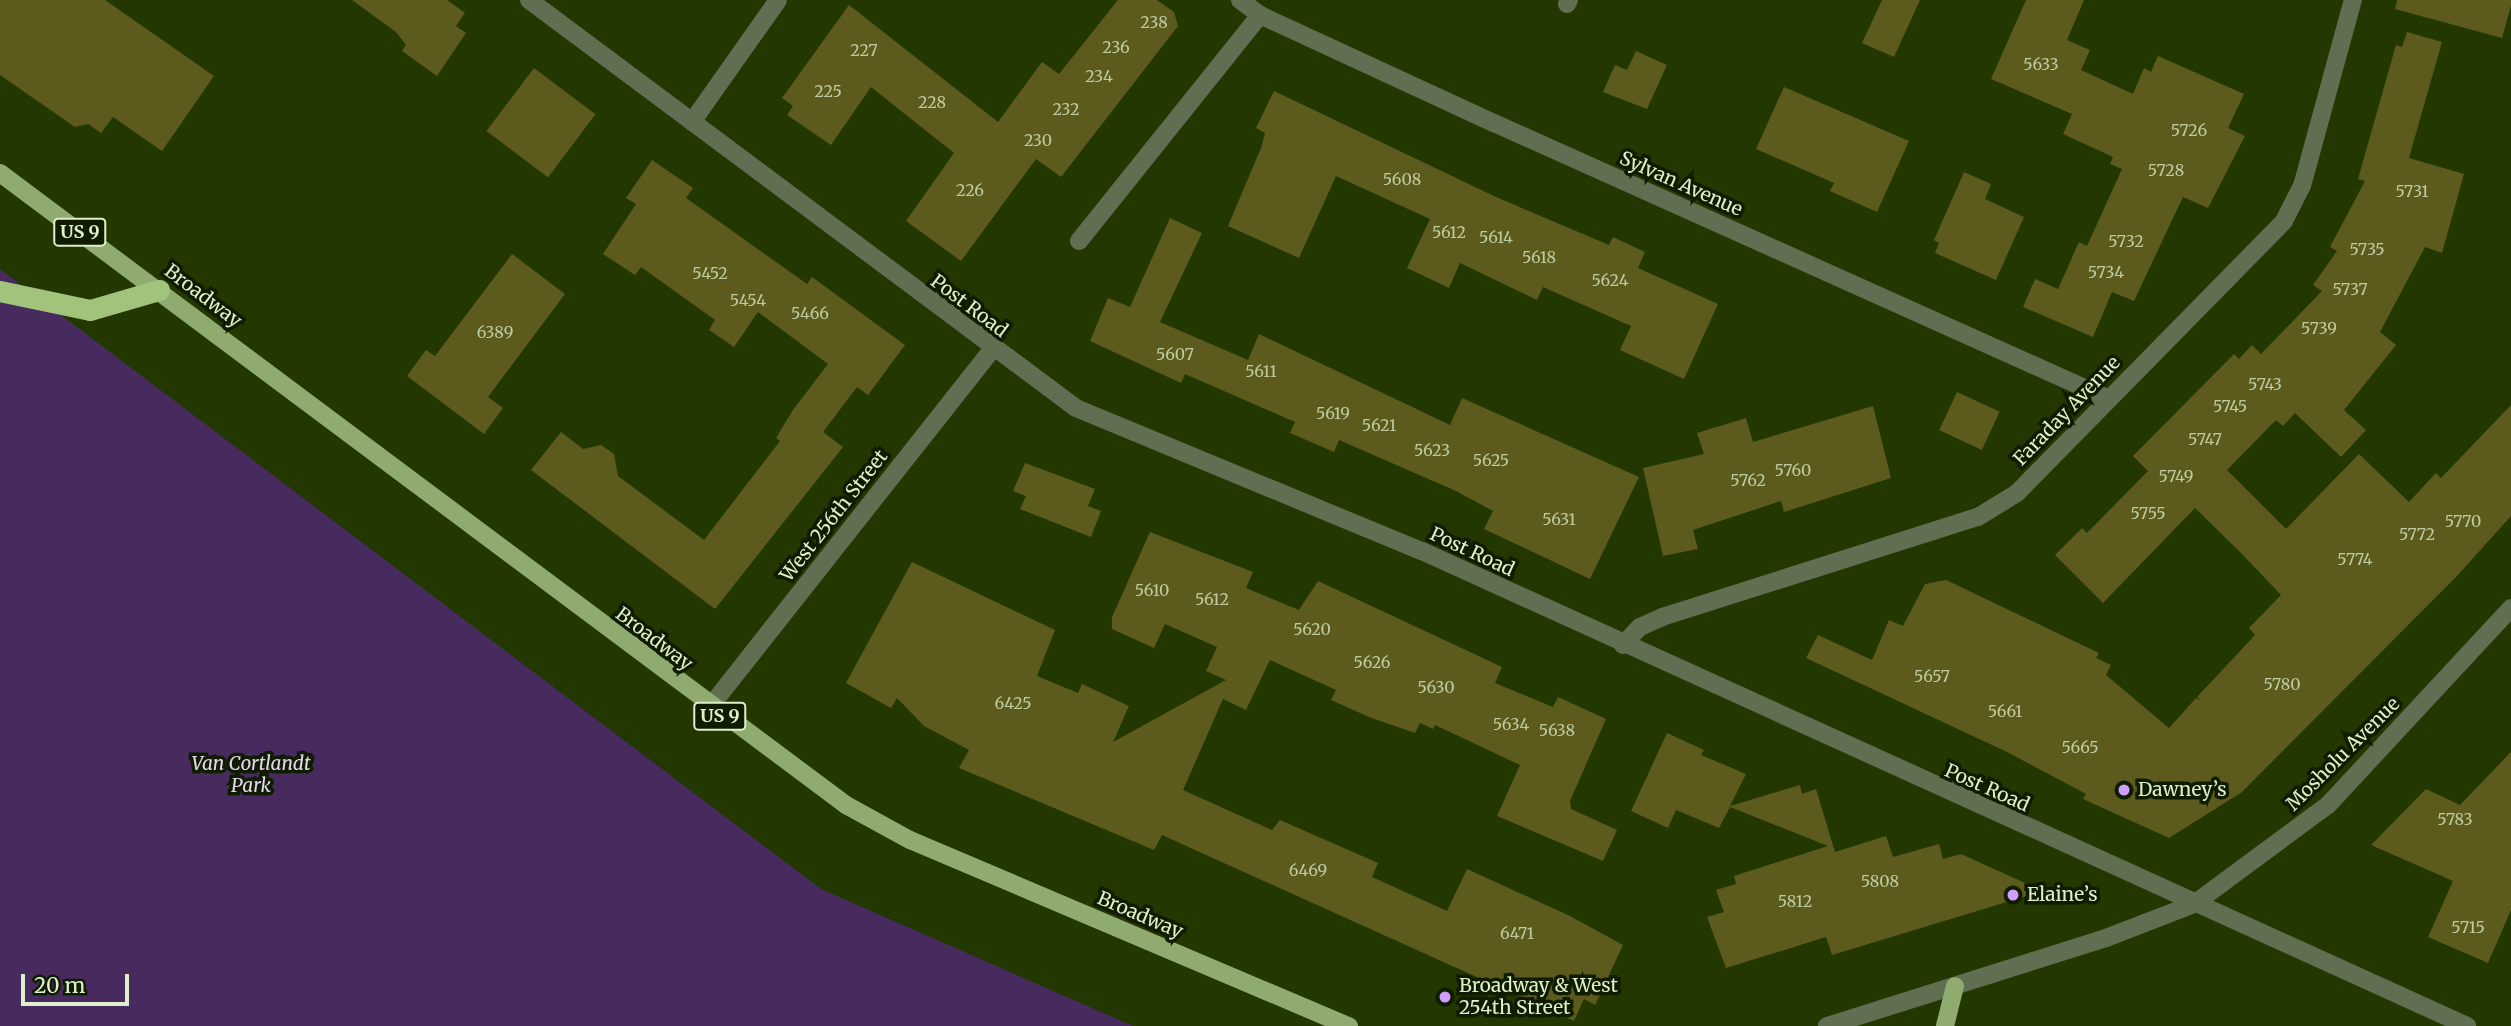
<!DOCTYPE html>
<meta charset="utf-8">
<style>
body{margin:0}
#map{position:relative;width:2511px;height:1026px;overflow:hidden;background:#233700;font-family:Merriweather,serif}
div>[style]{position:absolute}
.green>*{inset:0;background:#482b5e}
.building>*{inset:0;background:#5c5b1d;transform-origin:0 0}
.minor>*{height:18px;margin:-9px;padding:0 9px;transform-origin:9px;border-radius:9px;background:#606e51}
.tertiary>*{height:18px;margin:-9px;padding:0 9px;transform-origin:9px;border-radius:9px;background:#606e51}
.primary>*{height:18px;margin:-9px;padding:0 9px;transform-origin:9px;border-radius:9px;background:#90ab6f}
.motorway>*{height:21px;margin:-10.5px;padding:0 10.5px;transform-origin:10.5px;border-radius:10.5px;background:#a2c37b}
.dots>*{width:19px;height:19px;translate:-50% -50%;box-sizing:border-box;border:4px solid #101c01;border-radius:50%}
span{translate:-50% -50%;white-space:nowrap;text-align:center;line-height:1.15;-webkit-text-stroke:7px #101c01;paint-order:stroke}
.number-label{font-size:16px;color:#becba0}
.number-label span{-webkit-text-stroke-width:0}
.shield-label span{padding:2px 5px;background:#101c01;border:2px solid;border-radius:5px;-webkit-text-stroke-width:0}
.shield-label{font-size:18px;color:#def0cb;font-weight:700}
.street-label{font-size:19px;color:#def0cb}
.park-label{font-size:19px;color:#e4d7f0;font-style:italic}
.poi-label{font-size:19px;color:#def0cb}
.left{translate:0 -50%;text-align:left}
.scale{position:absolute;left:21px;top:974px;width:108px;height:32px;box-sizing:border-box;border:4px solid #def0cb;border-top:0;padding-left:9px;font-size:21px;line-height:24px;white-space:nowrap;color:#def0cb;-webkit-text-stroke:5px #101c01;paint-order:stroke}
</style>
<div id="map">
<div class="green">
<div style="clip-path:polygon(0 269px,821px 889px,1133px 1026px,0 1026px)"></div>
</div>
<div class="building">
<div style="clip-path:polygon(0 0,105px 0,214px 76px,162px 151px,113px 117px,101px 133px,88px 124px,75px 127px,0 75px)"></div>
<div style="clip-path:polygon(352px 0,447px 0,465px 13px,456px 26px,466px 33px,437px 76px,402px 51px,406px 45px,396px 32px)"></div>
<div style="clip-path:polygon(1118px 0,1157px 0,1174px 12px,1178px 26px,1061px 177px,1036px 159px,961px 261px,906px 221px,954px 153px,871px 87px,831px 145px,787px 115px,793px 106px,782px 98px,849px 5px,998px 122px,1042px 62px,1059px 74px)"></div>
<div style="clip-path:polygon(1882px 0,1920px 0,1894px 57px,1862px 43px)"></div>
<div style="clip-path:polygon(2026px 0,2084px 0,2067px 40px,2090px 50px,2081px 70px,2133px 94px,2144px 68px,2151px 72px,2158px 56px,2244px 94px,2228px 128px,2245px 136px,2208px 208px,2183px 197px,2134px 301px,2112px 292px,2093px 337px,2023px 307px,2035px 279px,2058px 289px,2079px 242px,2087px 246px,2122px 169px,2110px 164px,2113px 157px,2063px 134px,2072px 114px,1991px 79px)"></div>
<div style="clip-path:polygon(2397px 0,2511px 0,2511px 6px,2502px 38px,2395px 9px)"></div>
<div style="clip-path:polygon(2407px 32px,2442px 42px,2409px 158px,2464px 174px,2442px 253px,2425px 247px,2380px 332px,2396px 345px,2344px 410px,2366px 430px,2341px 457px,2295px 413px,2283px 426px,2276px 420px,2227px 470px,2286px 529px,2359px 454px,2409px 502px,2436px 473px,2441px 478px,2511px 405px,2511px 516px,2457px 576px,2242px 792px,2169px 838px,2083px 799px,2086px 794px,2007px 752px,1806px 658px,1818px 635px,1872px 660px,1889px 620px,1903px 626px,1925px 584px,1946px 580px,2099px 653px,2096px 658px,2111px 665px,2106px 675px,2169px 728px,2196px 698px,2202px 701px,2197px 697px,2255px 635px,2249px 628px,2281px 595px,2242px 554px,2195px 508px,2103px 603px,2055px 555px,2082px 528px,2087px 533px,2148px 471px,2133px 456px,2234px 354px,2239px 359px,2252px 345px,2261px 354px,2322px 291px,2313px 285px,2337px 251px,2330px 247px,2365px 181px,2358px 179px,2396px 45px,2402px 47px)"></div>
<div style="clip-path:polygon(1636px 51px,1667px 65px,1647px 109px,1603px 92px,1615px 65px,1627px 70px)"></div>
<div style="left:534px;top:68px;width:77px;height:79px;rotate:37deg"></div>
<div style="clip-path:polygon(1784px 87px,1909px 141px,1877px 212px,1830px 191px,1834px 183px,1756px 149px)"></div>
<div style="clip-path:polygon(1274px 91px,1496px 197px,1609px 245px,1613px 237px,1645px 252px,1638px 268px,1718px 304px,1684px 379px,1620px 350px,1631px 326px,1543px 287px,1537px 300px,1460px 263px,1449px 288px,1407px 268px,1430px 219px,1336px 176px,1299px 258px,1228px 226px,1261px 148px,1265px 133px,1256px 128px)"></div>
<div style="clip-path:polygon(652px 160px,693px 188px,686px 198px,807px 284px,812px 277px,905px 345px,868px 395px,857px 387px,823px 432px,843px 447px,715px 609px,531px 470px,561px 432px,583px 449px,601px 445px,614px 454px,618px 476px,704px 540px,780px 441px,776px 438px,793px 410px,828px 364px,758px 312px,734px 347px,709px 330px,715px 320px,641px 267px,635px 275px,603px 254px,636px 204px,626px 198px)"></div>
<div style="clip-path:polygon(1964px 172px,1991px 184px,1985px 199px,2024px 217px,1996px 280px,1935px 253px,1939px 243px,1934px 240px)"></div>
<div style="clip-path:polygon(1170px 218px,1202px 233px,1160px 322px,1248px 360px,1259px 334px,1450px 425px,1462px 398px,1639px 477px,1590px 579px,1484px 529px,1493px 511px,1456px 491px,1339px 440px,1334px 452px,1290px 433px,1295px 422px,1185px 374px,1181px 383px,1090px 341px,1108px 298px,1130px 307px)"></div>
<div style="clip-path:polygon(512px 254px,565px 294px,488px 397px,503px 408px,484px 434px,407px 376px,426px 350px,435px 356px)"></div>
<div style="left:1957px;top:392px;width:47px;height:42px;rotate:25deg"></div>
<div style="clip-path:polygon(1873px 406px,1891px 478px,1784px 512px,1781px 501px,1693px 530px,1698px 549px,1663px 556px,1643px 468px,1704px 454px,1697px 433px,1746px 418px,1753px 442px)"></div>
<div style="clip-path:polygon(1025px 463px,1095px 489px,1088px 506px,1101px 511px,1091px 537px,1020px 509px,1026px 496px,1013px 491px)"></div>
<div style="clip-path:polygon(1150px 532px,1253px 572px,1246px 588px,1299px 610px,1318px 581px,1502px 667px,1495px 683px,1553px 707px,1558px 697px,1606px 719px,1570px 801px,1571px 809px,1617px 830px,1603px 861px,1497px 816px,1520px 765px,1435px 725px,1433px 729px,1420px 723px,1415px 733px,1369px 717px,1331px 700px,1336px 690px,1270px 660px,1246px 710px,1223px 699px,1183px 790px,1272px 830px,1280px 820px,1378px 863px,1372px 877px,1447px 911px,1467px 869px,1570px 916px,1623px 945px,1595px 1005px,1584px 999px,1574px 1021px,1162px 835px,1154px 850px,959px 768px,969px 750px,924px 726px,897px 698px,891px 708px,846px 683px,912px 562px,1055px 630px,1037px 676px,1078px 693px,1082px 684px,1129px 706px,1113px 742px,1226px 680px,1206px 671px,1217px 647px,1165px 624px,1154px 648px,1112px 629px,1112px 617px)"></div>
<div style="clip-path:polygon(1667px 733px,1704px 750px,1701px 755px,1746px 774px,1730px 806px,1800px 785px,1802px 794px,1816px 789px,1835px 852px,1886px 836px,1893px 857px,1939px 844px,1943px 859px,1961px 854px,2043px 891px,1832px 955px,1826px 937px,1726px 968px,1707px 917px,1724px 912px,1716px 890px,1736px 884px,1734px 876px,1828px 846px,1730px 807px,1719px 828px,1676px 810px,1668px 828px,1631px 811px)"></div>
<div style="clip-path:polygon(2511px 752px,2511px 910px,2488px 963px,2428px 937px,2453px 881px,2371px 845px,2426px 789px,2460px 805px)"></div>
</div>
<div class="minor">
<div style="left:529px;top:0;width:682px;rotate:36.72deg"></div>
<div style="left:1076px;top:408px;width:374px;rotate:22.5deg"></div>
<div style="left:1422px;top:551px;width:1148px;rotate:24.44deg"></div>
<div style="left:1240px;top:0;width:25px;rotate:37deg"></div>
<div style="left:1260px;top:15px;width:258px;rotate:24.8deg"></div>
<div style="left:1494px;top:123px;width:674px;rotate:24.17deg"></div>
<div style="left:1567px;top:4px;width:4px;rotate:-63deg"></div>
<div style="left:692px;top:122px;width:149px;rotate:-54.8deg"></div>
<div style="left:1079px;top:241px;width:290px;rotate:-51.3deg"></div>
<div style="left:1623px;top:645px;width:25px;rotate:-47deg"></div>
<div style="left:1640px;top:627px;width:24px;rotate:-24deg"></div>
<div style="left:1662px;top:617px;width:331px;rotate:-17.6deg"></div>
<div style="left:1978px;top:517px;width:46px;rotate:-31.6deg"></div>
<div style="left:2017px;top:493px;width:381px;rotate:-45.5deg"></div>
<div style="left:2284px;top:221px;width:39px;rotate:-63deg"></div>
<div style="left:2302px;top:186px;width:193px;rotate:-74.7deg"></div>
<div style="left:709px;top:708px;width:456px;rotate:-51.7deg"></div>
</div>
<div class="tertiary">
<div style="left:1827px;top:1026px;width:293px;rotate:-17.5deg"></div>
<div style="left:2106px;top:938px;width:94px;rotate:-21.1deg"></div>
<div style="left:2194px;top:904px;width:167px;rotate:-36.5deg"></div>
<div style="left:2328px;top:805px;width:269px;rotate:-47.1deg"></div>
</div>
<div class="primary">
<div style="left:0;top:173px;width:1056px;rotate:36.76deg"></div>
<div style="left:846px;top:805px;width:73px;rotate:28.7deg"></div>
<div style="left:910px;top:840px;width:477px;rotate:23deg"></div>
<div style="left:1945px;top:1026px;width:41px;rotate:-76deg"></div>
</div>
<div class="motorway">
<div style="left:0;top:291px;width:92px;rotate:11.9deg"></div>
<div style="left:90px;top:310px;width:72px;rotate:-16.2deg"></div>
</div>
<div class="dots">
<div style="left:2124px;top:790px;background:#d19dfe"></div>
<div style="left:2013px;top:895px;background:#d19dfe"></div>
<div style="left:1445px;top:997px;background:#d19dfe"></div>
</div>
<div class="number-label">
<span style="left:1154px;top:22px">238</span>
<span style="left:1116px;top:47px">236</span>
<span style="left:864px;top:50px">227</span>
<span style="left:2041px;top:64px">5633</span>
<span style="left:1099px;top:76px">234</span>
<span style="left:828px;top:91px">225</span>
<span style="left:932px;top:102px">228</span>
<span style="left:1066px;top:109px">232</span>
<span style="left:2189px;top:130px">5726</span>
<span style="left:1038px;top:140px">230</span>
<span style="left:2166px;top:170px">5728</span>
<span style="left:1402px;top:179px">5608</span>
<span style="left:970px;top:190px">226</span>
<span style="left:2412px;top:191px">5731</span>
<span style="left:1449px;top:232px">5612</span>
<span style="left:1496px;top:237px">5614</span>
<span style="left:2126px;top:241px">5732</span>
<span style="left:2367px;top:249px">5735</span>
<span style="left:1539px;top:257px">5618</span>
<span style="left:2106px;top:272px">5734</span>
<span style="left:710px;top:273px">5452</span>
<span style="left:1610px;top:280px">5624</span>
<span style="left:2350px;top:289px">5737</span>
<span style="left:748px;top:300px">5454</span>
<span style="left:810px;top:313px">5466</span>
<span style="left:2319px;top:328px">5739</span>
<span style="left:495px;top:332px">6389</span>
<span style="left:1175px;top:354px">5607</span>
<span style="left:1261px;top:371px">5611</span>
<span style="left:2265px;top:384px">5743</span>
<span style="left:2230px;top:406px">5745</span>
<span style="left:1333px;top:413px">5619</span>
<span style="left:1379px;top:425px">5621</span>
<span style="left:2205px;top:439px">5747</span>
<span style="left:1432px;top:450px">5623</span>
<span style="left:1491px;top:460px">5625</span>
<span style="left:1793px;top:470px">5760</span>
<span style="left:2176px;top:476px">5749</span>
<span style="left:1748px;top:480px">5762</span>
<span style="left:2148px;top:513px">5755</span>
<span style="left:1559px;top:519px">5631</span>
<span style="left:2463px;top:521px">5770</span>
<span style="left:2417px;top:534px">5772</span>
<span style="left:2355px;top:559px">5774</span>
<span style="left:1152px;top:590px">5610</span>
<span style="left:1212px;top:599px">5612</span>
<span style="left:1312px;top:629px">5620</span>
<span style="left:1372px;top:662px">5626</span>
<span style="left:1932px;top:676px">5657</span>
<span style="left:2282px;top:684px">5780</span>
<span style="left:1436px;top:687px">5630</span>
<span style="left:1013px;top:703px">6425</span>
<span style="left:2005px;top:711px">5661</span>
<span style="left:1511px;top:724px">5634</span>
<span style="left:1557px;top:730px">5638</span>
<span style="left:2080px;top:747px">5665</span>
<span style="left:2455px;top:819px">5783</span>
<span style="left:1308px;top:870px">6469</span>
<span style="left:1880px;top:881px">5808</span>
<span style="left:1795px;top:901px">5812</span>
<span style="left:2468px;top:927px">5715</span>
<span style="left:1517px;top:933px">6471</span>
</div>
<div class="shield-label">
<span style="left:80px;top:232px">US 9</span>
<span style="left:720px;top:716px">US 9</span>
</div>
<div class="street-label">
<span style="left:1681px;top:184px;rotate:24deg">Sylvan Avenue</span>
<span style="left:203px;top:296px;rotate:37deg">Broadway</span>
<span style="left:969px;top:306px;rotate:37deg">Post Road</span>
<span style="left:2067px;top:411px;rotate:-46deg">Faraday Avenue</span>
<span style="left:834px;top:516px;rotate:-52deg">West 256th Street</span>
<span style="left:1472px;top:552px;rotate:25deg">Post Road</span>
<span style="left:654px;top:639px;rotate:37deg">Broadway</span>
<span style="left:2343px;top:754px;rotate:-45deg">Mosholu Avenue</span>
<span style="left:1987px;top:788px;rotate:24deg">Post Road</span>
<span style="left:1140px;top:915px;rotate:23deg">Broadway</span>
</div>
<div class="park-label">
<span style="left:251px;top:775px">Van Cortlandt<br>Park</span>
</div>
<div class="poi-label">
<span class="left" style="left:2138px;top:790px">Dawney’s</span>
<span class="left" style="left:2027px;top:895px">Elaine’s</span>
<span class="left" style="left:1459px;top:997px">Broadway &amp; West<br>254th Street</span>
</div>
<div class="scale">20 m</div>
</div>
